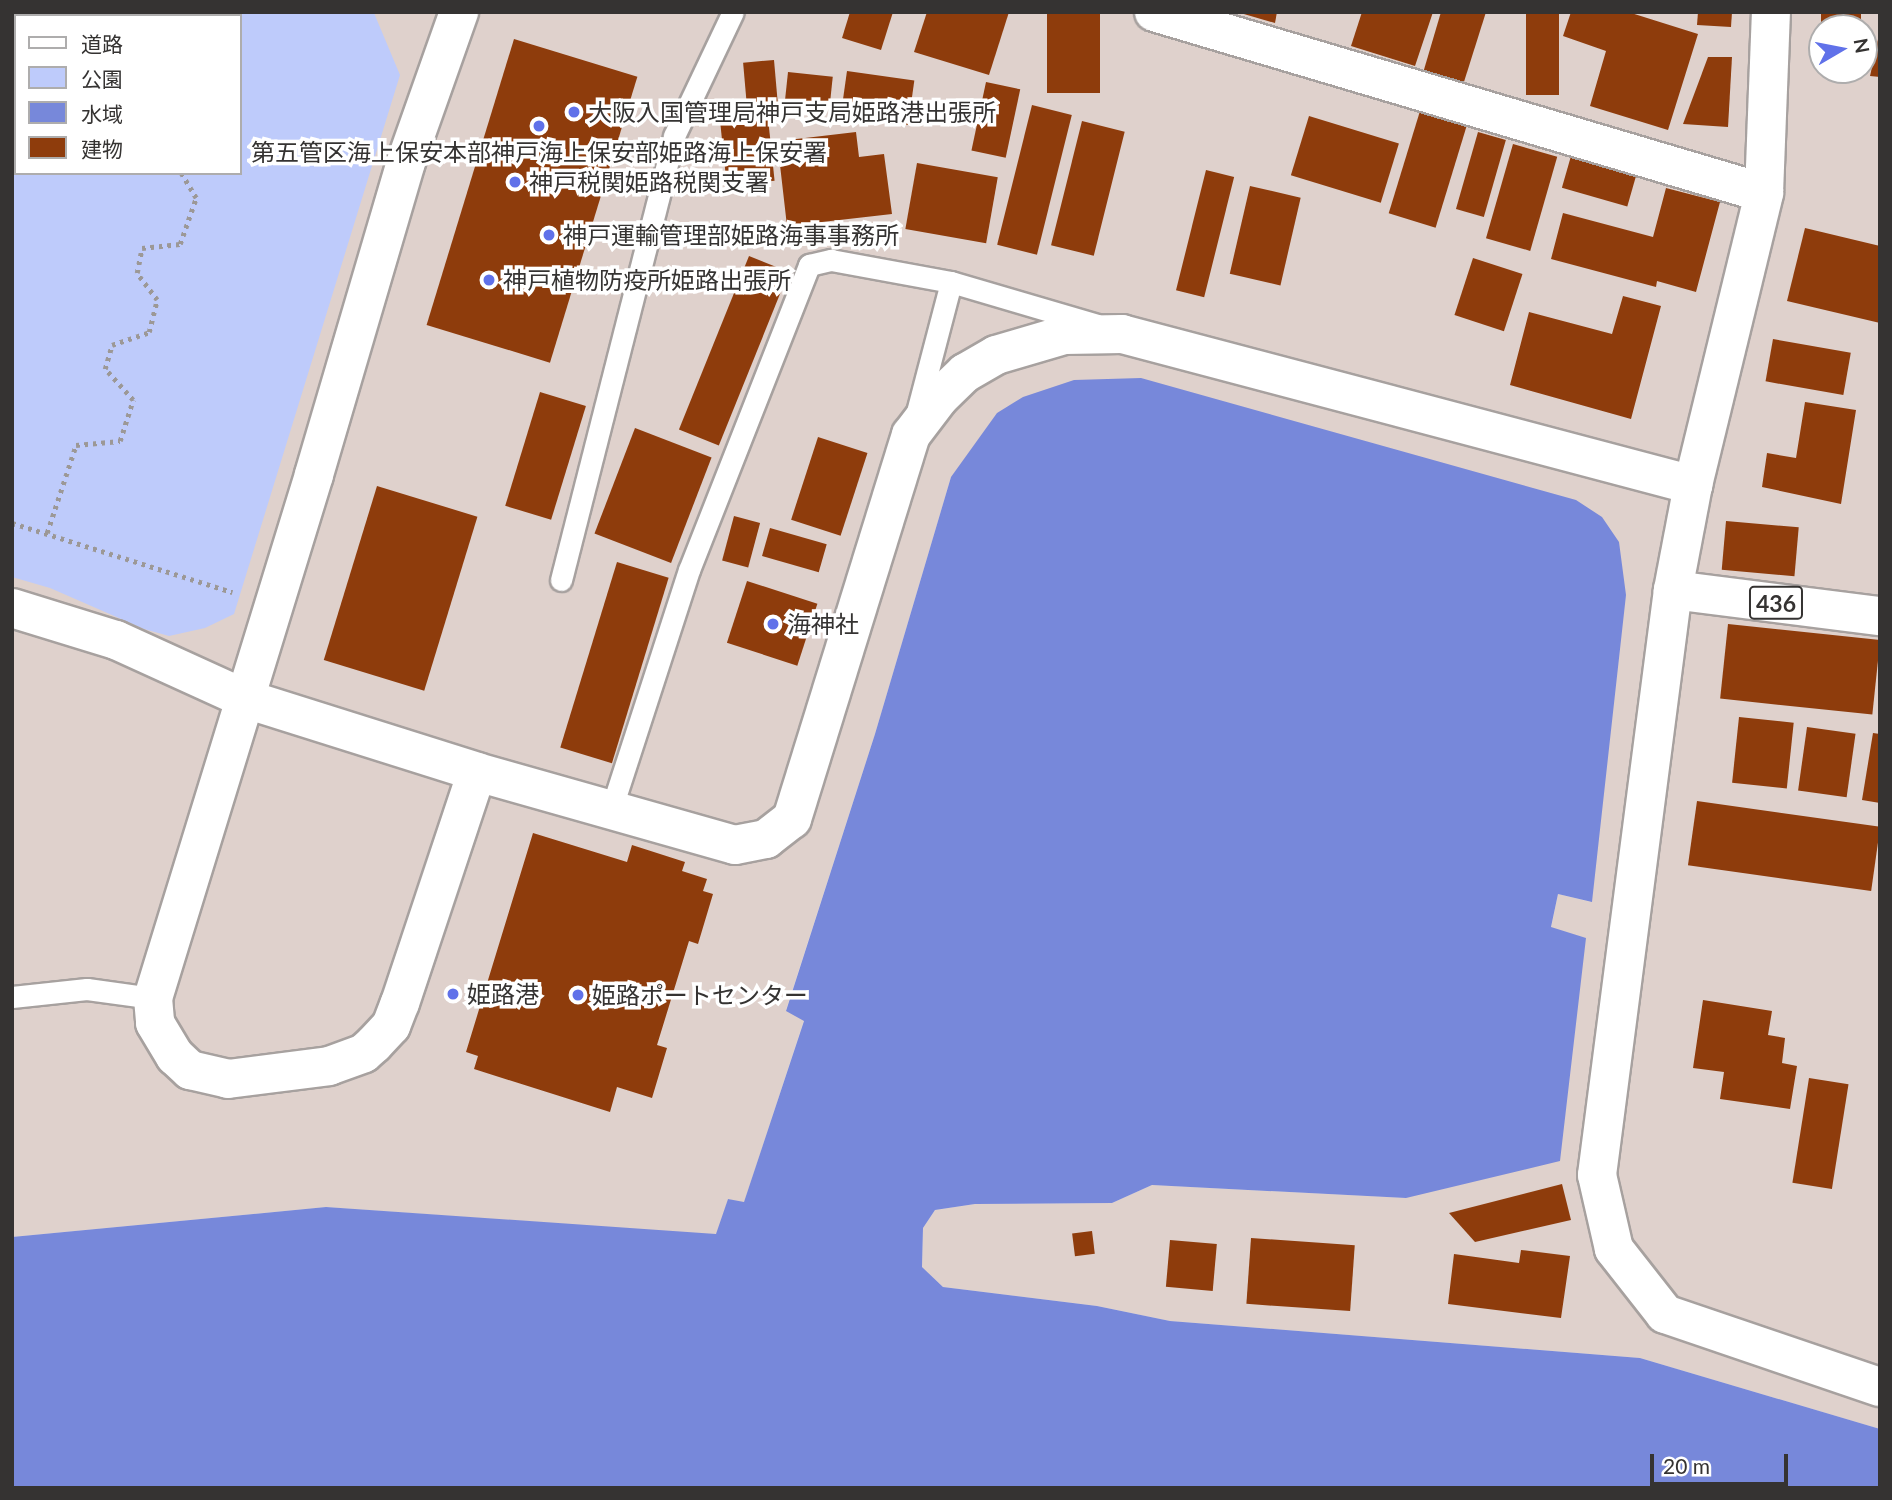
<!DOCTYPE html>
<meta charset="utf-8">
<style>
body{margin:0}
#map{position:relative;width:1892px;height:1500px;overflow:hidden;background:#e7e1de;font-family:Lato,"Noto Sans JP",sans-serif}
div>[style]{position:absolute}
.built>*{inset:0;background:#dfd1cc}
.green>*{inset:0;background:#becbfb}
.water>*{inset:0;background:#7788da}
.building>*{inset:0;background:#8e3c0c;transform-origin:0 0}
.path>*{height:4.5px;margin-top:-2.25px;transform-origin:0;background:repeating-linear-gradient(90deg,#9c9896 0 3.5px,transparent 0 8.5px)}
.roads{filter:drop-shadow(2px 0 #a7a19f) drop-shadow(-2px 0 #a7a19f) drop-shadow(0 2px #a7a19f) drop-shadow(0 -2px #a7a19f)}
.lane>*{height:21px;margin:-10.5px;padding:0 10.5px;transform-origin:10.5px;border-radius:10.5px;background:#fff}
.street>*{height:38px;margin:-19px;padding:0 19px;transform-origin:19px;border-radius:19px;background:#fff}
.secondary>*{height:38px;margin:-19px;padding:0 19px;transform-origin:19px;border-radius:19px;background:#fff}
.highway>*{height:38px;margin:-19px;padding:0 19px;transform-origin:19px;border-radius:19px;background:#fff}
.dots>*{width:19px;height:19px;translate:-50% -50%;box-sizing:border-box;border:4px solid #fff;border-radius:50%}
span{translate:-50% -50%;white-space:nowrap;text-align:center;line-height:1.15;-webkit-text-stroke:7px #fff;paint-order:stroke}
.shield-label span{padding:2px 5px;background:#fff;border:2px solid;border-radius:5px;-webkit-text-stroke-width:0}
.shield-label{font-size:23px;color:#353332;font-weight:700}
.poi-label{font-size:24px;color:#353332}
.left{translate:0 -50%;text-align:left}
.frame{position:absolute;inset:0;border:14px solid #353332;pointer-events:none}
.legend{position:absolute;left:14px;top:14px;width:228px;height:161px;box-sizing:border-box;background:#fff;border:2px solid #aeadad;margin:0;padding:9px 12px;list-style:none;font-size:21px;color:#353332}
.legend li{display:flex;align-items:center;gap:14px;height:35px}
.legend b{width:35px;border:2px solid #aeadad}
.north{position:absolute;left:1808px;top:14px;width:70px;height:70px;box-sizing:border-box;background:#fff;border:2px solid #aeadad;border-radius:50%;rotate:80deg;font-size:19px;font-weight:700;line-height:28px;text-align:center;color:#353332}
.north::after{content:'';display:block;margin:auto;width:24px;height:32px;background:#6071e9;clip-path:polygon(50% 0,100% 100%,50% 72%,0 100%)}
.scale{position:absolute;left:1650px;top:1454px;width:138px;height:32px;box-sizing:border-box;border:4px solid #353332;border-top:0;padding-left:9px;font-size:21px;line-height:24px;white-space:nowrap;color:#353332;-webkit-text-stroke:5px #fff;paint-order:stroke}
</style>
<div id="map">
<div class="built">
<div style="clip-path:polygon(evenodd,12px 12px,1880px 12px,1880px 1429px,1640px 1358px,1170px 1321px,1097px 1306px,943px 1287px,922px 1267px,923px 1228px,935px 1210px,975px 1204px,1112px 1203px,1152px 1185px,1406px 1198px,1551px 928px,1558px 894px,1591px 902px,951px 477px,875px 734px,786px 1010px,804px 1020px,744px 1203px,728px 1199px,717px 1235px,326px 1207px,12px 1237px,12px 12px,16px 16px,240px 16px,240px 173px,16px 173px,16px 16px,12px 12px,1822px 28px,1864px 28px,1864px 70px,1822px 70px,1822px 28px)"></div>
</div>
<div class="green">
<div style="clip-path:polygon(evenodd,12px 12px,370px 12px,374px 13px,400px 75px,234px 614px,205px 628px,169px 636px,144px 629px,50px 588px,12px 577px,12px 12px,16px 16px,240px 16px,240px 173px,16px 173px,16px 16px)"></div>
</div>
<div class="water">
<div style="clip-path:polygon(1141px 378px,1576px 500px,1602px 517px,1619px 542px,1626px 595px,1592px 902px,1558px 894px,1551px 927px,1586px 938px,1560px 1161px,1406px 1198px,1152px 1185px,1112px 1203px,975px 1204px,935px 1210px,923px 1228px,922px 1267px,943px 1287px,1097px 1306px,1170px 1321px,1640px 1358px,1880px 1429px,1880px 1488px,12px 1488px,12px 1237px,326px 1207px,716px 1234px,728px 1199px,744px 1202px,804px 1021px,786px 1011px,875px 734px,951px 477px,997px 413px,1023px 397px,1074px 380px)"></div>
</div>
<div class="building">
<div style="clip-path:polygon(850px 12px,893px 12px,881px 50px,842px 38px)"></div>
<div style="clip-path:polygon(927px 12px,1009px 12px,989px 75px,914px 52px)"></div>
<div style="left:1047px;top:12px;width:53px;height:81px"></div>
<div style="clip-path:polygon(1237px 12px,1277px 12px,1275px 23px)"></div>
<div style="clip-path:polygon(1362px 12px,1433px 12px,1415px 66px,1351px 46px)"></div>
<div style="clip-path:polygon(1441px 12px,1486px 12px,1463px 85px,1423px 73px)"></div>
<div style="left:1526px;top:12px;width:33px;height:83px"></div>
<div style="clip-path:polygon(1571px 12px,1628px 12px,1698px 34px,1668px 130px,1590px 106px,1606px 51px,1563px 36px)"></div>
<div style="clip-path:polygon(1698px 12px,1732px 12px,1731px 27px,1697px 25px)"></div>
<div style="left:1821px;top:12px;width:40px;height:16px"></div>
<div style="clip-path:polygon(1879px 35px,1880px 77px,1870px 76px)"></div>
<div style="left:514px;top:39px;width:129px;height:299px;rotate:17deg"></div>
<div style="clip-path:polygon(1708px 57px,1732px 57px,1728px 127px,1683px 124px)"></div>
<div style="left:774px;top:60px;width:49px;height:31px;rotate:85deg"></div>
<div style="left:847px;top:71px;width:68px;height:45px;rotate:8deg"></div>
<div style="left:788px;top:72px;width:45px;height:32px;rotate:6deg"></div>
<div style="left:986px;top:82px;width:35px;height:70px;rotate:12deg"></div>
<div style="left:1032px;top:105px;width:41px;height:144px;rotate:14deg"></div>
<div style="left:1420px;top:111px;width:49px;height:107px;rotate:17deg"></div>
<div style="left:1309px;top:116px;width:94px;height:62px;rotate:17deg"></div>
<div style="left:768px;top:118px;width:63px;height:48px;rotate:84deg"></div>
<div style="left:1082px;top:121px;width:44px;height:128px;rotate:14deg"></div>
<div style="clip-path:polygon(856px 132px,859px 157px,884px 154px,892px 214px,787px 226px,780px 165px,791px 164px,788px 140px)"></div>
<div style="left:1478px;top:132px;width:29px;height:80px;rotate:16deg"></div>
<div style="left:1513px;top:144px;width:46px;height:98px;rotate:16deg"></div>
<div style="left:1571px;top:156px;width:68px;height:33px;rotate:16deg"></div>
<div style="left:917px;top:163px;width:82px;height:67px;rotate:10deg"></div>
<div style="left:1206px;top:170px;width:29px;height:124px;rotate:14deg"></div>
<div style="left:1250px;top:186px;width:52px;height:90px;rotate:13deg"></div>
<div style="clip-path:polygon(1666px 188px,1720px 202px,1696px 292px,1657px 281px,1656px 287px,1551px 259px,1563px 213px,1653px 237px)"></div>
<div style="clip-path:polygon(1805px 228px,1880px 246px,1880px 323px,1787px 301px)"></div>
<div style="left:749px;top:256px;width:43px;height:187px;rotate:22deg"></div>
<div style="left:1473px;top:258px;width:52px;height:60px;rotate:18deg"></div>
<div style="clip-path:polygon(1623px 296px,1661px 306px,1631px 419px,1510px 385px,1529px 312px,1612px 334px)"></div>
<div style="left:1773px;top:339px;width:79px;height:43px;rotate:10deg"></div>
<div style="left:540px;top:392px;width:48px;height:119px;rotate:17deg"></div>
<div style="clip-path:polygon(1805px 402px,1856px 410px,1841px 504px,1762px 487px,1767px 453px,1796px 458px)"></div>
<div style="left:635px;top:428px;width:82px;height:113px;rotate:21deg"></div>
<div style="left:818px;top:437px;width:52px;height:87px;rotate:18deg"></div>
<div style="left:377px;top:486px;width:105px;height:182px;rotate:17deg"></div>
<div style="left:734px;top:516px;width:27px;height:46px;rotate:15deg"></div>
<div style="left:1726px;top:521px;width:73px;height:49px;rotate:5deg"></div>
<div style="left:770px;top:528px;width:59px;height:29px;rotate:16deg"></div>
<div style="left:617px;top:562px;width:54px;height:194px;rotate:17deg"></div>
<div style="left:747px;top:581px;width:74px;height:65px;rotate:18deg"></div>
<div style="left:1728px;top:624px;width:153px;height:75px;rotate:6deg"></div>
<div style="left:1739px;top:717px;width:55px;height:66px;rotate:6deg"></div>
<div style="left:1807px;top:727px;width:49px;height:64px;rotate:8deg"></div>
<div style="clip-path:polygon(1873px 733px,1880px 734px,1880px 803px,1862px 800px)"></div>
<div style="left:1697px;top:801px;width:185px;height:65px;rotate:8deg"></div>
<div style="clip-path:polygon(533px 833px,627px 862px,632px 845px,685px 862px,682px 871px,707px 879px,703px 891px,713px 894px,698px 944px,689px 941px,657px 1045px,667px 1048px,652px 1098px,617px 1087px,610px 1112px,474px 1069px,478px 1056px,466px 1052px)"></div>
<div style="clip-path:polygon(1703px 1000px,1772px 1011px,1768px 1035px,1785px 1038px,1782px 1063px,1797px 1066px,1790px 1109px,1720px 1099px,1724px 1072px,1693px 1068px)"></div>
<div style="left:1809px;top:1078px;width:40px;height:106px;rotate:9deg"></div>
<div style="clip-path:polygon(1562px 1184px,1571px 1220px,1475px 1242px,1449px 1213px)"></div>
<div style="left:1092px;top:1231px;width:23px;height:20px;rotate:83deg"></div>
<div style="left:1251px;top:1238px;width:104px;height:66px;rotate:4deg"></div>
<div style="left:1170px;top:1240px;width:47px;height:47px;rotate:5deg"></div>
<div style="clip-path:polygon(1521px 1250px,1570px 1256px,1561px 1318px,1448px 1304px,1454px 1254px,1519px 1263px)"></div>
</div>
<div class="path">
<div style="left:184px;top:12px;width:4px;rotate:63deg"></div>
<div style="left:12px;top:523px;width:231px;rotate:17.4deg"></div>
<div style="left:47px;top:533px;width:93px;rotate:-71.8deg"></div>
<div style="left:76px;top:445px;width:44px;rotate:-5.2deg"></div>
<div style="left:120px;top:441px;width:43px;rotate:-72.4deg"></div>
<div style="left:133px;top:400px;width:42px;rotate:-132.1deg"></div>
<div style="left:105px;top:369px;width:25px;rotate:-74deg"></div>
<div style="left:112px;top:345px;width:39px;rotate:-19deg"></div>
<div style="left:149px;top:332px;width:33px;rotate:-76deg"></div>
<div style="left:157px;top:300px;width:34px;rotate:-127deg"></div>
<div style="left:137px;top:273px;width:25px;rotate:-79deg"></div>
<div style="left:142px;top:248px;width:38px;rotate:-6deg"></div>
<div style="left:180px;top:244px;width:49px;rotate:-70.8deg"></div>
<div style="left:196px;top:198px;width:29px;rotate:-121deg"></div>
</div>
<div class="roads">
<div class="lane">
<div style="left:917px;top:412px;width:134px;rotate:-75.3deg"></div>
<div style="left:561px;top:580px;width:458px;rotate:-75.7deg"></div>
<div style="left:674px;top:136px;width:137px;rotate:-64.6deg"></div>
<div style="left:611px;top:810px;width:252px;rotate:-72deg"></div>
<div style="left:689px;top:570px;width:328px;rotate:-68.5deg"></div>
<div style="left:809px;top:265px;width:23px;rotate:-13deg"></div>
<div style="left:831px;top:260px;width:122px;rotate:10.4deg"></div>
<div style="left:951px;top:282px;width:152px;rotate:16.4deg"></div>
<div style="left:12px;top:997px;width:75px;rotate:-6.1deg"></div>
<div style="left:87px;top:989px;width:67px;rotate:7.8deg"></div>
</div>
<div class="street">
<div style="left:1154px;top:12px;width:636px;rotate:16.53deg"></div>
<div style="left:1665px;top:1314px;width:227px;rotate:18.8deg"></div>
</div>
<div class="secondary">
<div style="left:459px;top:12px;width:159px;rotate:109.5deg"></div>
<div style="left:406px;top:162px;width:326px;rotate:106.4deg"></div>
<div style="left:314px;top:475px;width:547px;rotate:107.11deg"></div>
<div style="left:153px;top:998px;width:25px;rotate:85deg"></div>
<div style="left:155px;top:1023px;width:39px;rotate:59deg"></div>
<div style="left:175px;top:1056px;width:21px;rotate:43deg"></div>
<div style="left:190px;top:1070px;width:39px;rotate:13deg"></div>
<div style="left:228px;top:1079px;width:102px;rotate:-7.3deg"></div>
<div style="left:329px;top:1066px;width:37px;rotate:-20deg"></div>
<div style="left:364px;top:1053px;width:13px;rotate:-42deg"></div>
<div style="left:374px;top:1044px;width:25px;rotate:-47deg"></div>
<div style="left:391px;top:1026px;width:25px;rotate:-69deg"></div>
<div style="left:400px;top:1003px;width:243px;rotate:-71.6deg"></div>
<div style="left:12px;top:608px;width:109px;rotate:17.1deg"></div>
<div style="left:116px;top:640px;width:140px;rotate:24.5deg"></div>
<div style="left:243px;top:698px;width:245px;rotate:17.5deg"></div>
<div style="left:477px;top:772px;width:268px;rotate:15.8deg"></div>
<div style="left:735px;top:845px;width:32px;rotate:-11deg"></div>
<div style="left:766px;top:839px;width:33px;rotate:-38deg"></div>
<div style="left:792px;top:819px;width:402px;rotate:-72.8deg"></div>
<div style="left:911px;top:435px;width:48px;rotate:-52.7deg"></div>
<div style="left:940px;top:397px;width:35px;rotate:-44deg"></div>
<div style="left:965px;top:373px;width:36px;rotate:-30deg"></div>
<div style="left:996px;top:355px;width:71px;rotate:-16.4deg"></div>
<div style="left:1064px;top:335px;width:58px;rotate:-1deg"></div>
<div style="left:1122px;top:334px;width:591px;rotate:14.81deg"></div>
<div style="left:1665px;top:1314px;width:83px;rotate:-128.1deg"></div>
<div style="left:1614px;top:1249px;width:76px;rotate:-102.9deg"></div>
<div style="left:1597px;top:1175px;width:590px;rotate:-82.6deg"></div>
<div style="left:1673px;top:590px;width:107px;rotate:-79.2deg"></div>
<div style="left:1693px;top:485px;width:301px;rotate:-76.3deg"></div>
<div style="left:1764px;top:193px;width:181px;rotate:-87.8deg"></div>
</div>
<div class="highway">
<div style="left:1673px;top:590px;width:209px;rotate:7.2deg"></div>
</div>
</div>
<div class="dots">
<div style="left:574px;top:112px;background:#6071e9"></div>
<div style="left:539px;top:126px;background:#6071e9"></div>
<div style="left:515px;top:182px;background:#6071e9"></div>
<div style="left:549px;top:235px;background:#6071e9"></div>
<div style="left:489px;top:280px;background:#6071e9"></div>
<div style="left:773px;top:624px;background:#6071e9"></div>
<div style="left:453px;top:994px;background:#6071e9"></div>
<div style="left:578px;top:995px;background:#6071e9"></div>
</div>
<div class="shield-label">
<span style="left:1776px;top:603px">436</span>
</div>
<div class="poi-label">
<span class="left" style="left:588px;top:112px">大阪入国管理局神戸支局姫路港出張所</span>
<span style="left:539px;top:152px">第五管区海上保安本部神戸海上保安部姫路海上保安署</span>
<span class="left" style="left:529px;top:182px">神戸税関姫路税関支署</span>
<span class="left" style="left:563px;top:235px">神戸運輸管理部姫路海事事務所</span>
<span class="left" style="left:503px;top:280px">神戸植物防疫所姫路出張所</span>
<span class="left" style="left:787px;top:624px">海神社</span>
<span class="left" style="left:467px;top:994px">姫路港</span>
<span class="left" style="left:592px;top:995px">姫路ポートセンター</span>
</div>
<div class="frame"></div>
<ul class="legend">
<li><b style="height:9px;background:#fff"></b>道路</li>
<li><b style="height:19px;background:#becbfb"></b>公園</li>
<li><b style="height:19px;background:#7788da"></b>水域</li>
<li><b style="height:19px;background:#8e3c0c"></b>建物</li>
</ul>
<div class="north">N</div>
<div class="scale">20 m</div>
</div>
